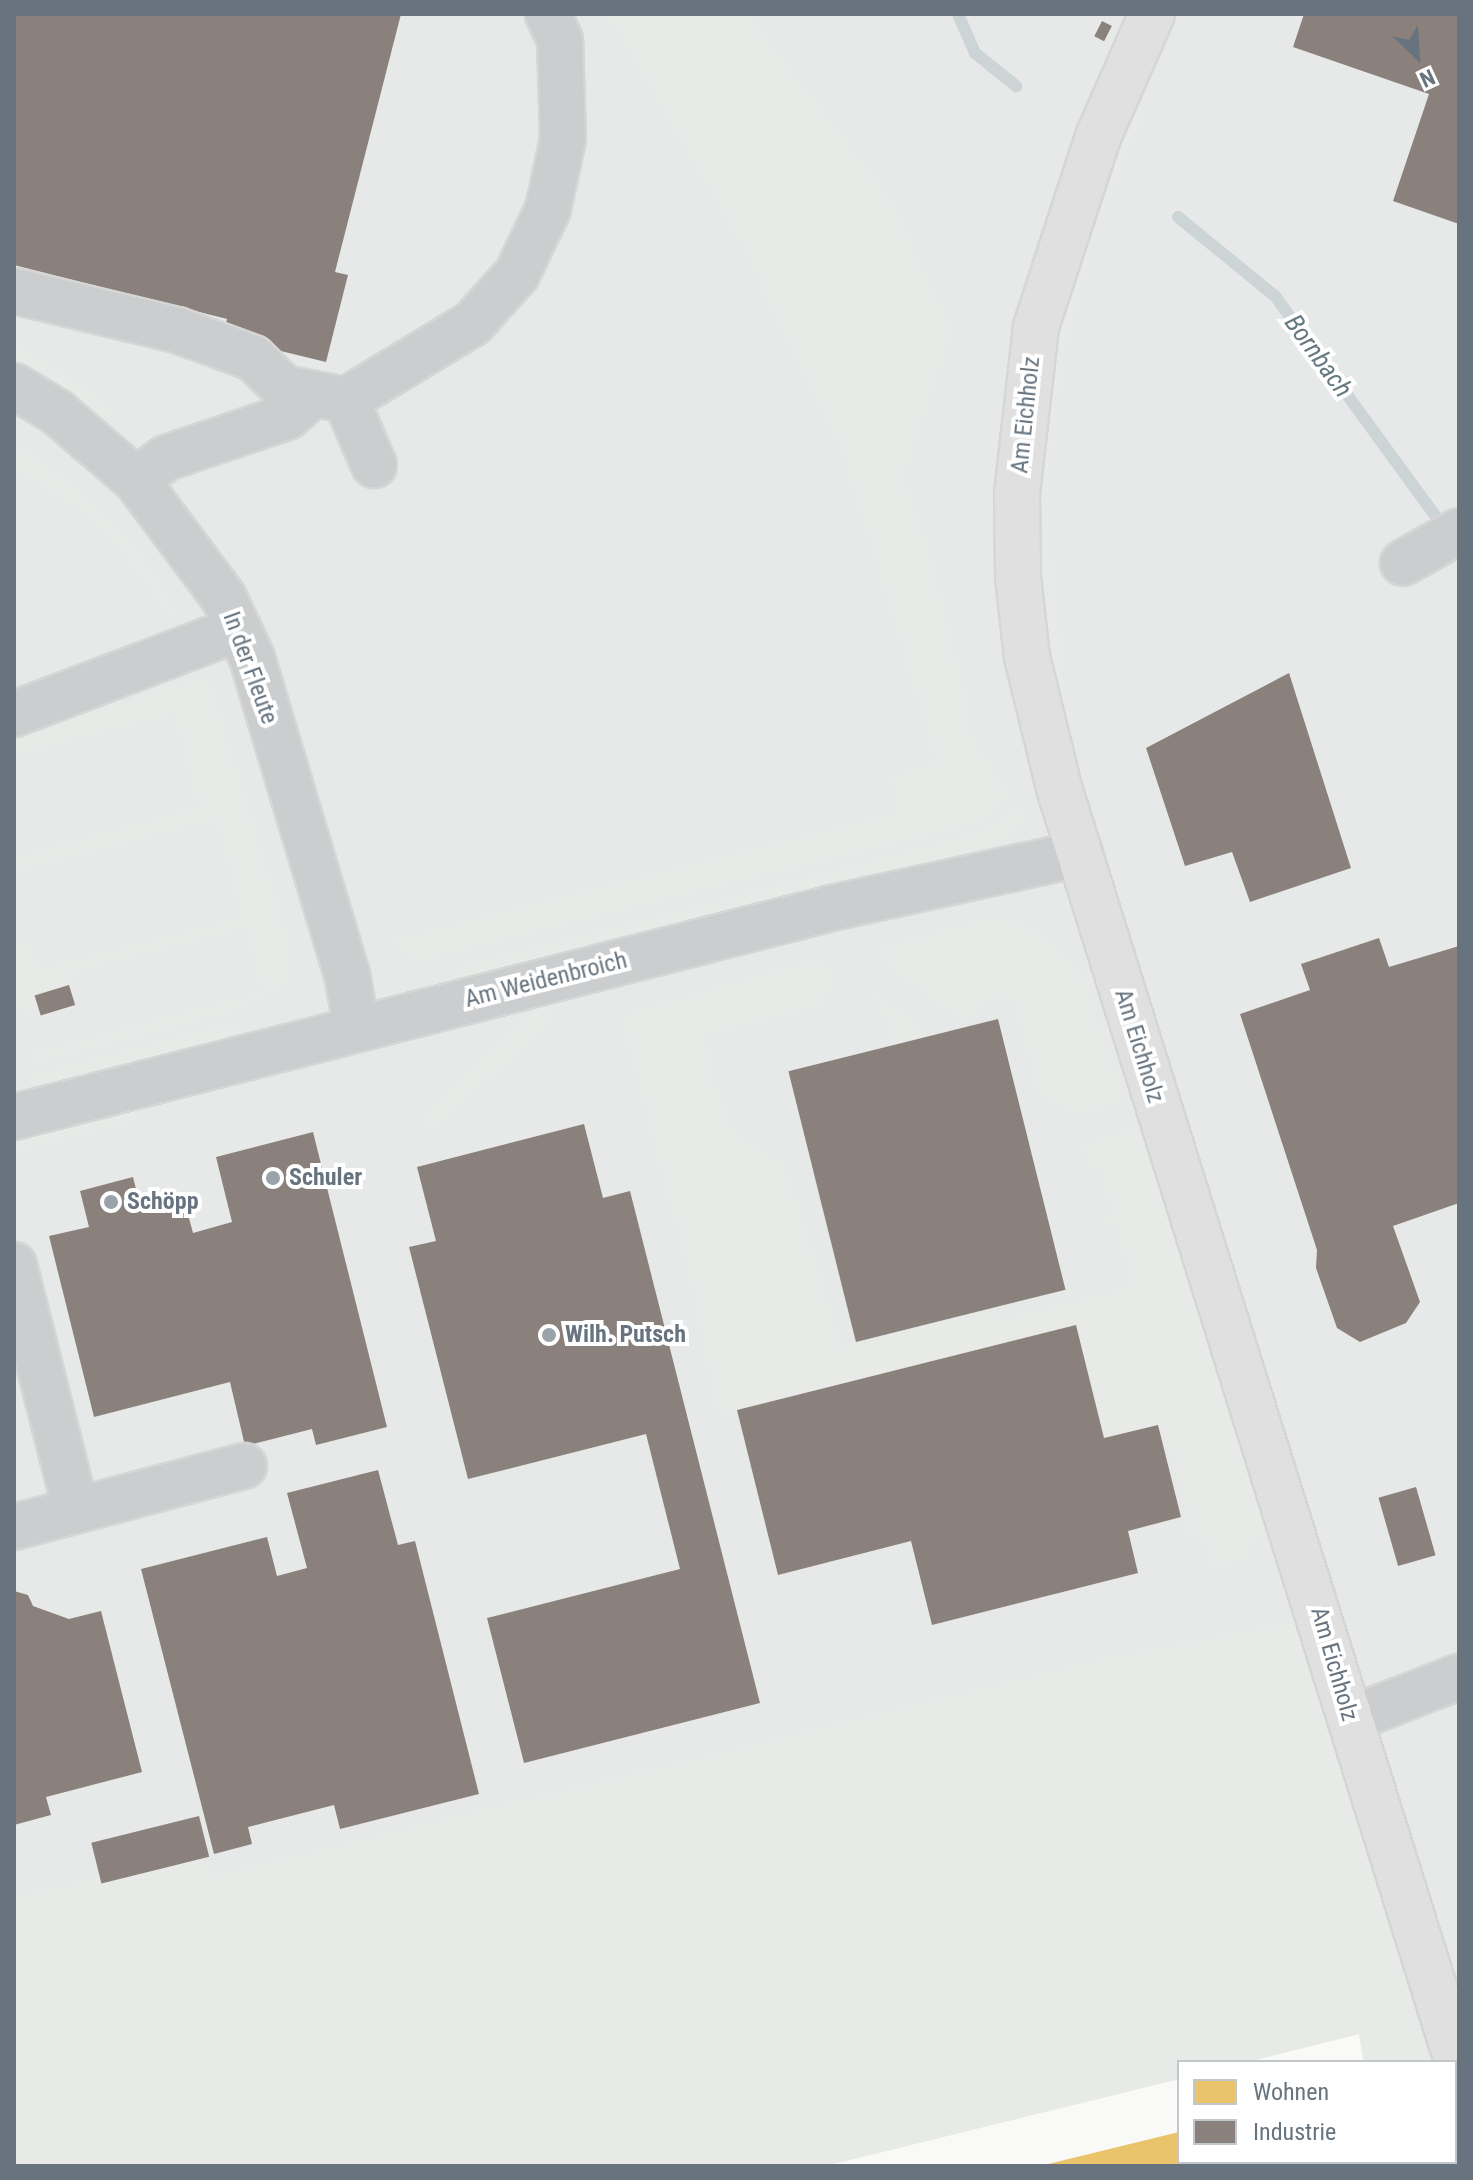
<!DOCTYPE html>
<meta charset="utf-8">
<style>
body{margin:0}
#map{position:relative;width:1473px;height:2180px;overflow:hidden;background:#f9f9f8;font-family:"Roboto Condensed",sans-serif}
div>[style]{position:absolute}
.built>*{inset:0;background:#e7e9e8}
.green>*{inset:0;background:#e7eae6;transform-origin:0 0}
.homes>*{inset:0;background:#e9c46a}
.industry>*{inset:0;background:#8a817c;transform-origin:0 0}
.stream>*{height:12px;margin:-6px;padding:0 6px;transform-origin:6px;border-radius:6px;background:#cdd4d6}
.roads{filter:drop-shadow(2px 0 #d5d6d6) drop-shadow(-2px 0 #d5d6d6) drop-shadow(0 2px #d5d6d6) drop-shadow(0 -2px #d5d6d6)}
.minor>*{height:44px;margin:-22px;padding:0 22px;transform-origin:22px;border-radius:22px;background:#cccdce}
.major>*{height:44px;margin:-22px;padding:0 22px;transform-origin:22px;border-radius:22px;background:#e0e0e1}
.dots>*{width:22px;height:22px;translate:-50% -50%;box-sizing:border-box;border:4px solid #fff;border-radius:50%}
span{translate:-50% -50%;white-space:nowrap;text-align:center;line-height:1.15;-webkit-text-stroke:8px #fff;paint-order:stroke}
.street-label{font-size:24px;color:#67747f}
.poi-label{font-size:24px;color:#67747f;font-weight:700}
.left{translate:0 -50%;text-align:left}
.water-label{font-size:26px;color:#677980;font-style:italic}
.frame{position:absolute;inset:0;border:16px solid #67747f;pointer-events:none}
.legend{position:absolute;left:1177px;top:2060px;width:280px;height:104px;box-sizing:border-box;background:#fff;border:2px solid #c2c7cc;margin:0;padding:10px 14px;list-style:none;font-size:24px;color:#67747f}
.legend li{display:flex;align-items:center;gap:16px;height:40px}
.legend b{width:40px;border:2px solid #c2c7cc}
.north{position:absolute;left:1377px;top:16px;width:80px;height:80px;-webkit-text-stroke:6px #fff;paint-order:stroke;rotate:155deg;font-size:22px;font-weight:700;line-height:32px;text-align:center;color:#67747f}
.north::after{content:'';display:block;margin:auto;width:28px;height:36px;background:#67747f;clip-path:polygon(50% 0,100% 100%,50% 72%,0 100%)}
</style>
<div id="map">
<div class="built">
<div style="clip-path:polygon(14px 14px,1459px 14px,1459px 2166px,1383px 2166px,1383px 2162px,1455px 2162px,1455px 2062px,1364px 2062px,1359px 2034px,1247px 2062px,1179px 2062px,1179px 2079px,825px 2166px,14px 2166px)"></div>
</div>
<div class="green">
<div style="clip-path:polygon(602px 14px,746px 14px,887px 195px,952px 329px,903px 477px,926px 544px,962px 686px,968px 733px,1005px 790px,1005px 800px,978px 822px,417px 960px,390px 941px,899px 812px,891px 778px,938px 763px,842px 447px,741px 243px,619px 31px)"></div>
<div style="clip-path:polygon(1152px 92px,1094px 234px,1061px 370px,1049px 462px,1049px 548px,1066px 701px,1058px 705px,1045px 639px,1036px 487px,1054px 338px,1118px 142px)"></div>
<div style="clip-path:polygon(14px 344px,96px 396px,115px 416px,103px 421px,14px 362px)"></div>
<div style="clip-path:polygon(14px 441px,95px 504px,142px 558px,178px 617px,174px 621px,129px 558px,80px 509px,14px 470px)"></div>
<div style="clip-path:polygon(208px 677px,289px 947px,291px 970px,283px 987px,238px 1010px,29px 1064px,34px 1053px,264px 992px,247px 927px,78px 970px,73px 973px,75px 1005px,69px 985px,34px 994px,39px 1015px,14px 1009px,14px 947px,29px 942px,37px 970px,243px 918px,218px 819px,14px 871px,14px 857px,199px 808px,174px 713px,14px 755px,14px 734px)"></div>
<div style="clip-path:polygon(1016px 807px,1028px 816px,1019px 827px,996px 843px,964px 854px,464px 980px,456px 967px,934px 846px,988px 829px)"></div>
<div style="clip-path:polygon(988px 919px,1014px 922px,1045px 936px,1081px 975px,1120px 1084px,1120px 1102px,1078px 1114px,1040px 1095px,1012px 995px,981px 1003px,963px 1021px,896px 972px,878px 949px)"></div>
<div style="clip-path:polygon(813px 961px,827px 969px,832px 983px,822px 1004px,705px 1034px,714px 1083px,734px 1135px,785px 1167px,843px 1352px,858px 1343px,995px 1308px,1003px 1321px,1124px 1289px,1130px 1278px,1116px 1223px,1106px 1225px,1104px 1219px,1114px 1216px,1102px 1169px,1090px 1166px,1083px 1145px,1130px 1130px,1142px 1135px,1150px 1147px,1267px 1521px,1243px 1560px,1213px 1569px,1204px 1537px,1189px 1540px,1187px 1501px,1175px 1456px,1158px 1425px,1104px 1438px,1076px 1326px,719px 1415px,690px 1276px,622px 1015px)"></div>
<div style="clip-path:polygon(872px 990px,931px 1036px,896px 1044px)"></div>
<div style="left:544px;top:1002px;width:18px;height:172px;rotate:47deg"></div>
<div style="clip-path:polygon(234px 1023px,237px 1039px,50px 1087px,33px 1086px,30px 1076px)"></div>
<div style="clip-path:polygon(131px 1107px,140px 1119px,14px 1152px,22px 1134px)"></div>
<div style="clip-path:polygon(1299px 1621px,1430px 2062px,1364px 2062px,1359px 2034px,1247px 2062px,1179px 2062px,1179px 2079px,825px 2166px,14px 2166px,14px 1898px,200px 1854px,210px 1877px,1109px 1658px)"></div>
</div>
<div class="homes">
<div style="clip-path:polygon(1179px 2132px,1179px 2162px,1192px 2166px,1040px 2166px)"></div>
</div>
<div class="industry">
<div style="clip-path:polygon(14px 14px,401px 14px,335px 272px,348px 275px,326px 362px,223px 337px,227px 319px,14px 265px)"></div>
<div style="clip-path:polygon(1304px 14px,1459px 14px,1459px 224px,1393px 201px,1429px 94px,1293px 47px)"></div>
<div style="left:1102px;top:21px;width:11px;height:17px;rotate:27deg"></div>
<div style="clip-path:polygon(1289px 673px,1351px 868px,1250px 902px,1232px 852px,1185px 866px,1146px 748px)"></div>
<div style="clip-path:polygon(1379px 938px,1389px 967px,1459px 946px,1459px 1203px,1393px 1226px,1420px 1302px,1406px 1323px,1360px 1342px,1337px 1328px,1316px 1268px,1317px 1250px,1240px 1014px,1310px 990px,1301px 964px)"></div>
<div style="left:69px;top:985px;width:21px;height:36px;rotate:73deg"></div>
<div style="left:998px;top:1019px;width:279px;height:216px;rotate:76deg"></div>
<div style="clip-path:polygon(584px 1124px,603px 1198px,630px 1191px,760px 1703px,524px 1763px,487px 1618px,680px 1569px,646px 1434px,468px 1479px,409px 1247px,436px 1241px,417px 1167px)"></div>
<div style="clip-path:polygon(313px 1132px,387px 1427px,316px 1445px,312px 1429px,245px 1446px,230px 1382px,94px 1417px,49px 1236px,89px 1227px,80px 1191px,133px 1177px,142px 1213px,185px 1203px,193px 1233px,232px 1222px,216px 1157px)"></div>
<div style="clip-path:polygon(1076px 1325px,1104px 1438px,1158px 1425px,1181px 1517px,1128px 1531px,1138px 1573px,932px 1625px,911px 1541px,778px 1575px,737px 1410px)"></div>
<div style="clip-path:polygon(378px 1470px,398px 1545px,415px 1541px,479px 1794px,340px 1829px,334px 1805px,248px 1827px,252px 1844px,214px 1854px,141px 1569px,267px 1537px,277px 1576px,307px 1568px,287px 1493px)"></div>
<div style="left:1416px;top:1487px;width:71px;height:39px;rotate:74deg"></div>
<div style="clip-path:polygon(14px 1591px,28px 1595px,33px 1606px,69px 1619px,101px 1611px,142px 1772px,46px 1797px,51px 1815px,14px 1825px)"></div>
<div style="left:199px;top:1816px;width:42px;height:111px;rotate:76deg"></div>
</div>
<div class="stream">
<div style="left:958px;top:14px;width:43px;rotate:66.4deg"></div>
<div style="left:975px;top:53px;width:53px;rotate:38.8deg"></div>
<div style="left:1178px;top:217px;width:125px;rotate:39.2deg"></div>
<div style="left:1275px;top:296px;width:273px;rotate:53.9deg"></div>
</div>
<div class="roads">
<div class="minor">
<div style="left:14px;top:291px;width:168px;rotate:13.5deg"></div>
<div style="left:177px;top:330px;width:81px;rotate:20.2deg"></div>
<div style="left:253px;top:358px;width:43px;rotate:44.1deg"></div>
<div style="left:284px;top:388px;width:63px;rotate:11deg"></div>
<div style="left:346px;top:400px;width:71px;rotate:66.7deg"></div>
<div style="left:14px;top:386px;width:50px;rotate:31.2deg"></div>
<div style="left:57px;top:412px;width:104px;rotate:40.7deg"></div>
<div style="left:136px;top:480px;width:147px;rotate:53.3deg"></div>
<div style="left:224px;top:598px;width:66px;rotate:65deg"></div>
<div style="left:252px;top:658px;width:330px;rotate:73.3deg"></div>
<div style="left:347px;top:974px;width:56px;rotate:79.7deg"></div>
<div style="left:346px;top:400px;width:149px;rotate:-31.2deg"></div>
<div style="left:473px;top:323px;width:66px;rotate:-48.1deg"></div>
<div style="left:517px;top:274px;width:72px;rotate:-64.5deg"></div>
<div style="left:548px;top:209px;width:72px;rotate:-77.9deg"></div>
<div style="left:563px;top:139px;width:99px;rotate:-91.7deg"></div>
<div style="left:560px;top:40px;width:29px;rotate:-115deg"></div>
<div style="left:136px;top:480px;width:37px;rotate:-36deg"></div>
<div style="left:166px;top:458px;width:128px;rotate:-18.7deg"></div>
<div style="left:287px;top:417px;width:30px;rotate:-41deg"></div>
<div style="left:1403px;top:563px;width:64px;rotate:-29.7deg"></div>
<div style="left:14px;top:714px;width:240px;rotate:-20.8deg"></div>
<div style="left:14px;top:1117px;width:848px;rotate:-14.33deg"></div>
<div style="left:836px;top:907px;width:250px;rotate:-12.3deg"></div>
<div style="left:14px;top:1265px;width:253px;rotate:75.8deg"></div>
<div style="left:14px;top:1527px;width:238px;rotate:-14.9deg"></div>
<div style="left:1351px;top:1719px;width:116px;rotate:-21.3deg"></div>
</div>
<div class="major">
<div style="left:1152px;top:14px;width:134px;rotate:113.7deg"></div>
<div style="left:1098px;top:137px;width:200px;rotate:108.1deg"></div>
<div style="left:1036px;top:327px;width:168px;rotate:96.5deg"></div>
<div style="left:1017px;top:494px;width:83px;rotate:89.3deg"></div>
<div style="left:1018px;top:577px;width:81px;rotate:83.6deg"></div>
<div style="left:1027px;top:657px;width:138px;rotate:76.2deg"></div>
<div style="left:1060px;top:791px;width:1337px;rotate:72.64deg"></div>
</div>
</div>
<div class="dots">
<div style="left:273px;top:1178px;background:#9aa3a9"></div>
<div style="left:111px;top:1202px;background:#9aa3a9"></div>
<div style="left:549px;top:1335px;background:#9aa3a9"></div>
</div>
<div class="street-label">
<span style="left:1026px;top:415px;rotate:-84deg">Am Eichholz</span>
<span style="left:250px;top:668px;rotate:70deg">In der Fleute</span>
<span style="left:546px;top:980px;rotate:-14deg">Am Weidenbroich</span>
<span style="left:1139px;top:1046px;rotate:73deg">Am Eichholz</span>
<span style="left:1334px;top:1664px;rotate:74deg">Am Eichholz</span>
</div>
<div class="poi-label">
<span class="left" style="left:289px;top:1178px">Schuler</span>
<span class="left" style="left:127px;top:1202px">Schöpp</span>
<span class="left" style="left:565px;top:1335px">Wilh. Putsch</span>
</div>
<div class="water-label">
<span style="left:1318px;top:356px;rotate:54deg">Bornbach</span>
</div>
<div class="frame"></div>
<ul class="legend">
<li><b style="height:22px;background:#e9c46a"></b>Wohnen</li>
<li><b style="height:22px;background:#8a817c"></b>Industrie</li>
</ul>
<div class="north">N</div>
</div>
